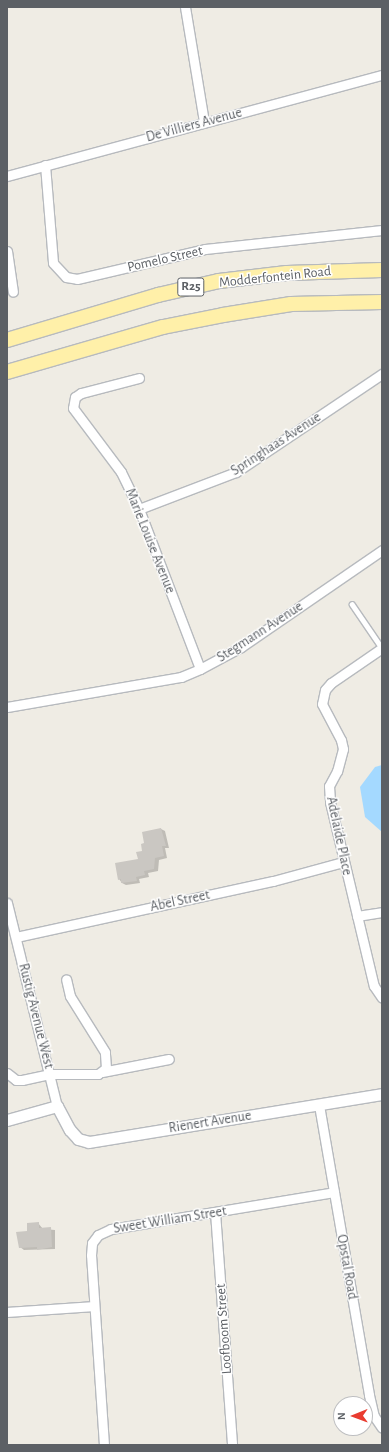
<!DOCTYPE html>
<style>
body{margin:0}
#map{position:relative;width:389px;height:1452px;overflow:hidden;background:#efece4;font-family:"Alegreya Sans",sans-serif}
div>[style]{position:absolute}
.water>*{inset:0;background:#a4d9ff}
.shadow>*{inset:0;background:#0003}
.building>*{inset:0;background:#cac7c2}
.roads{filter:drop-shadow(1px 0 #b7babe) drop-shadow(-1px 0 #b7babe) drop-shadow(0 1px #b7babe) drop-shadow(0 -1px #b7babe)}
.service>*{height:4.5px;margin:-2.25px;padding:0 2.25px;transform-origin:2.25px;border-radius:2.25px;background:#fff}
.minor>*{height:9px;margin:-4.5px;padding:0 4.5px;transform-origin:4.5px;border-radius:4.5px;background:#fff}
.tertiary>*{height:11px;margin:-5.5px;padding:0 5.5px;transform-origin:5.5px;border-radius:5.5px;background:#fff}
.primary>*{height:14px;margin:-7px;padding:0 7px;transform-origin:7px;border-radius:7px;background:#fff0a9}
span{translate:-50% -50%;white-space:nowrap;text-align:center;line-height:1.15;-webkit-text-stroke:3px #fff;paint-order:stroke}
.shield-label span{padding:1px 3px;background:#fff;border:1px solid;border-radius:3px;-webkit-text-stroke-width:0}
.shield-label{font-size:13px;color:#5c6065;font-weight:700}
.street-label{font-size:14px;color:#5c6065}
.frame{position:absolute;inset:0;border:8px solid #5c6065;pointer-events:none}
.north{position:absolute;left:333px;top:1396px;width:40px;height:40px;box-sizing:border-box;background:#fff;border:1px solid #bebfc1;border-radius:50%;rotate:269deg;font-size:11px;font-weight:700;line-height:16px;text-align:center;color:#5c6065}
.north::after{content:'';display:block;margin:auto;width:14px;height:18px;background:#e93c30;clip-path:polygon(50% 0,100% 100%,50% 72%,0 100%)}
</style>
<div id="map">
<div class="water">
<div style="clip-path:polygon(382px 765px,382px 832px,365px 817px,360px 787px,375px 767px)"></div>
</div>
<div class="shadow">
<div style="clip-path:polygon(161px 829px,165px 831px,169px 848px,165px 848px,167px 858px,159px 860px,158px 871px,148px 873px,149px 877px,139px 879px,140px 883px,126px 885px,122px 883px,119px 879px,139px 860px)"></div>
<div style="clip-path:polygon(38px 1223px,43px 1229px,55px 1230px,55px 1249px,24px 1250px,20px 1247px,28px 1232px)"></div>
</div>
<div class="building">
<div style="clip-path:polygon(161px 828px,166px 846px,162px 846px,164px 856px,155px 858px,154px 869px,144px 871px,145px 875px,136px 877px,137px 881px,121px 883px,121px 879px,118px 880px,115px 863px,138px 859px,136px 852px,142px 851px,141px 844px,144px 843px,142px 832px)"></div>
<div style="clip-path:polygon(39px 1222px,39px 1228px,51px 1227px,52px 1247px,37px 1250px,37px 1247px,19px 1248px,16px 1232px,27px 1231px,27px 1223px)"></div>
</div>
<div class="roads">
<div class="service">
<div style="left:352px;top:604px;width:53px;rotate:55.7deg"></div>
</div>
<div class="minor">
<div style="left:185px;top:7px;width:117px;rotate:80.6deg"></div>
<div style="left:45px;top:165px;width:98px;rotate:85.3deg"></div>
<div style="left:53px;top:263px;width:19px;rotate:47deg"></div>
<div style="left:66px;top:277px;width:11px;rotate:10deg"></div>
<div style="left:77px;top:279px;width:131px;rotate:-13.2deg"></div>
<div style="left:205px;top:249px;width:178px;rotate:-6.1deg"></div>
<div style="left:7px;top:176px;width:388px;rotate:-15.1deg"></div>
<div style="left:7px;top:251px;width:41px;rotate:81.7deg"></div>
<div style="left:139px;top:378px;width:60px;rotate:165.5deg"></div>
<div style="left:81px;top:393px;width:7px;rotate:146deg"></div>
<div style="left:75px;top:397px;width:11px;rotate:100deg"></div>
<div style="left:73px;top:408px;width:80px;rotate:53.1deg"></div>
<div style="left:121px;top:472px;width:41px;rotate:64.1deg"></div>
<div style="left:139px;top:509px;width:171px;rotate:69.1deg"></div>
<div style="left:139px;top:509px;width:104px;rotate:-20.9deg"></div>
<div style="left:236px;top:472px;width:176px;rotate:-33.9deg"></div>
<div style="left:382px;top:648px;width:62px;rotate:145.5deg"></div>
<div style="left:331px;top:683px;width:9px;rotate:131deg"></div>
<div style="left:325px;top:690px;width:14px;rotate:102deg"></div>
<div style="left:322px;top:704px;width:41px;rotate:62.2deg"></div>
<div style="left:341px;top:740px;width:9px;rotate:77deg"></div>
<div style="left:343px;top:749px;width:23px;rotate:105deg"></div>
<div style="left:337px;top:771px;width:17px;rotate:118deg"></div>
<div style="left:329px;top:786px;width:16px;rotate:86deg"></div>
<div style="left:330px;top:802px;width:189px;rotate:76.6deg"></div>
<div style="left:374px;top:986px;width:14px;rotate:56deg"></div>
<div style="left:7px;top:707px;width:177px;rotate:-9.8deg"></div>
<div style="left:181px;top:677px;width:21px;rotate:-23deg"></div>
<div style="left:200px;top:669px;width:47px;rotate:-28.2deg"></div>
<div style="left:241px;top:647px;width:171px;rotate:-34.5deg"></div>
<div style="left:7px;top:903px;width:209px;rotate:76.2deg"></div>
<div style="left:357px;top:916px;width:25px;rotate:-9deg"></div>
<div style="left:16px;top:937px;width:263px;rotate:-12.3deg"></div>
<div style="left:273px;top:881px;width:73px;rotate:-15.2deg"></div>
<div style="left:102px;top:1072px;width:68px;rotate:-11deg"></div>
<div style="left:7px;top:1073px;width:11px;rotate:38deg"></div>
<div style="left:16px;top:1080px;width:6px"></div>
<div style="left:22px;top:1080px;width:29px;rotate:-12deg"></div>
<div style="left:50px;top:1074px;width:48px"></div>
<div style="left:98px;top:1074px;width:10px;rotate:-37deg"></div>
<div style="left:106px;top:1068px;width:16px;rotate:-94deg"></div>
<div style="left:105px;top:1052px;width:66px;rotate:-122deg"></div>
<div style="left:70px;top:996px;width:17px;rotate:-103deg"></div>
<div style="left:319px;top:1105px;width:294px;rotate:80.2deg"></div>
<div style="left:369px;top:1395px;width:22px;rotate:77deg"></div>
<div style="left:374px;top:1416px;width:14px;rotate:56deg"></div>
<div style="left:215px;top:1212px;width:234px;rotate:85.8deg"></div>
<div style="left:7px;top:1312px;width:87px;rotate:-3.9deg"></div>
<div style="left:104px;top:1445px;width:190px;rotate:-93.9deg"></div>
<div style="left:91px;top:1255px;width:12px;rotate:-85deg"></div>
<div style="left:92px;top:1243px;width:10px;rotate:-53deg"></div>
<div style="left:98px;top:1235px;width:14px;rotate:-25deg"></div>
<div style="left:111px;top:1229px;width:226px;rotate:-9.4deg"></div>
</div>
<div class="tertiary">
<div style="left:7px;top:1120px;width:52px;rotate:-15.6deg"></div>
<div style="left:57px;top:1106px;width:27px;rotate:62deg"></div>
<div style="left:70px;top:1130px;width:12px;rotate:48deg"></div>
<div style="left:78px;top:1139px;width:11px;rotate:15deg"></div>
<div style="left:89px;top:1142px;width:297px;rotate:-9.3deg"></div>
</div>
<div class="primary">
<div style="left:7px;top:340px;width:158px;rotate:-16.6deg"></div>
<div style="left:158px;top:295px;width:63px;rotate:-12.9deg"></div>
<div style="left:219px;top:281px;width:68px;rotate:-6.7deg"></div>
<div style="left:287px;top:273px;width:95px;rotate:-1.8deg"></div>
<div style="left:7px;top:372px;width:162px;rotate:-16.1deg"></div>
<div style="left:163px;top:327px;width:61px;rotate:-11.3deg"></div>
<div style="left:223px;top:315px;width:69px;rotate:-9.2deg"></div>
<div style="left:291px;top:304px;width:91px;rotate:-1.3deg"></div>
</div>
</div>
<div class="shield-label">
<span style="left:191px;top:287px">R25</span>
</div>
<div class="street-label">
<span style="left:194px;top:125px;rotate:-15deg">De Villiers Avenue</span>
<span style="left:165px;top:259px;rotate:-13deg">Pomelo Street</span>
<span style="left:275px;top:277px;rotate:-6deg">Modderfontein Road</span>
<span style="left:276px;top:444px;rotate:-33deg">Springhaas Avenue</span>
<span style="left:150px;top:541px;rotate:68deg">Marie Louise Avenue</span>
<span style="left:260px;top:632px;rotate:-33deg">Stegmann Avenue</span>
<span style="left:339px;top:836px;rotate:78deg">Adelaide Place</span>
<span style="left:180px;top:901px;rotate:-12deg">Abel Street</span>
<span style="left:36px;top:1016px;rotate:76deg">Rustig Avenue West</span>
<span style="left:210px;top:1122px;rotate:-9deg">Rienert Avenue</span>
<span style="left:170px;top:1220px;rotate:-9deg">Sweet William Street</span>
<span style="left:347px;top:1267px;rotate:80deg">Opstal Road</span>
<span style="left:224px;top:1329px;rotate:-94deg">Loofboom Street</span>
</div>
<div class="frame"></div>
<div class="north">N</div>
</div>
